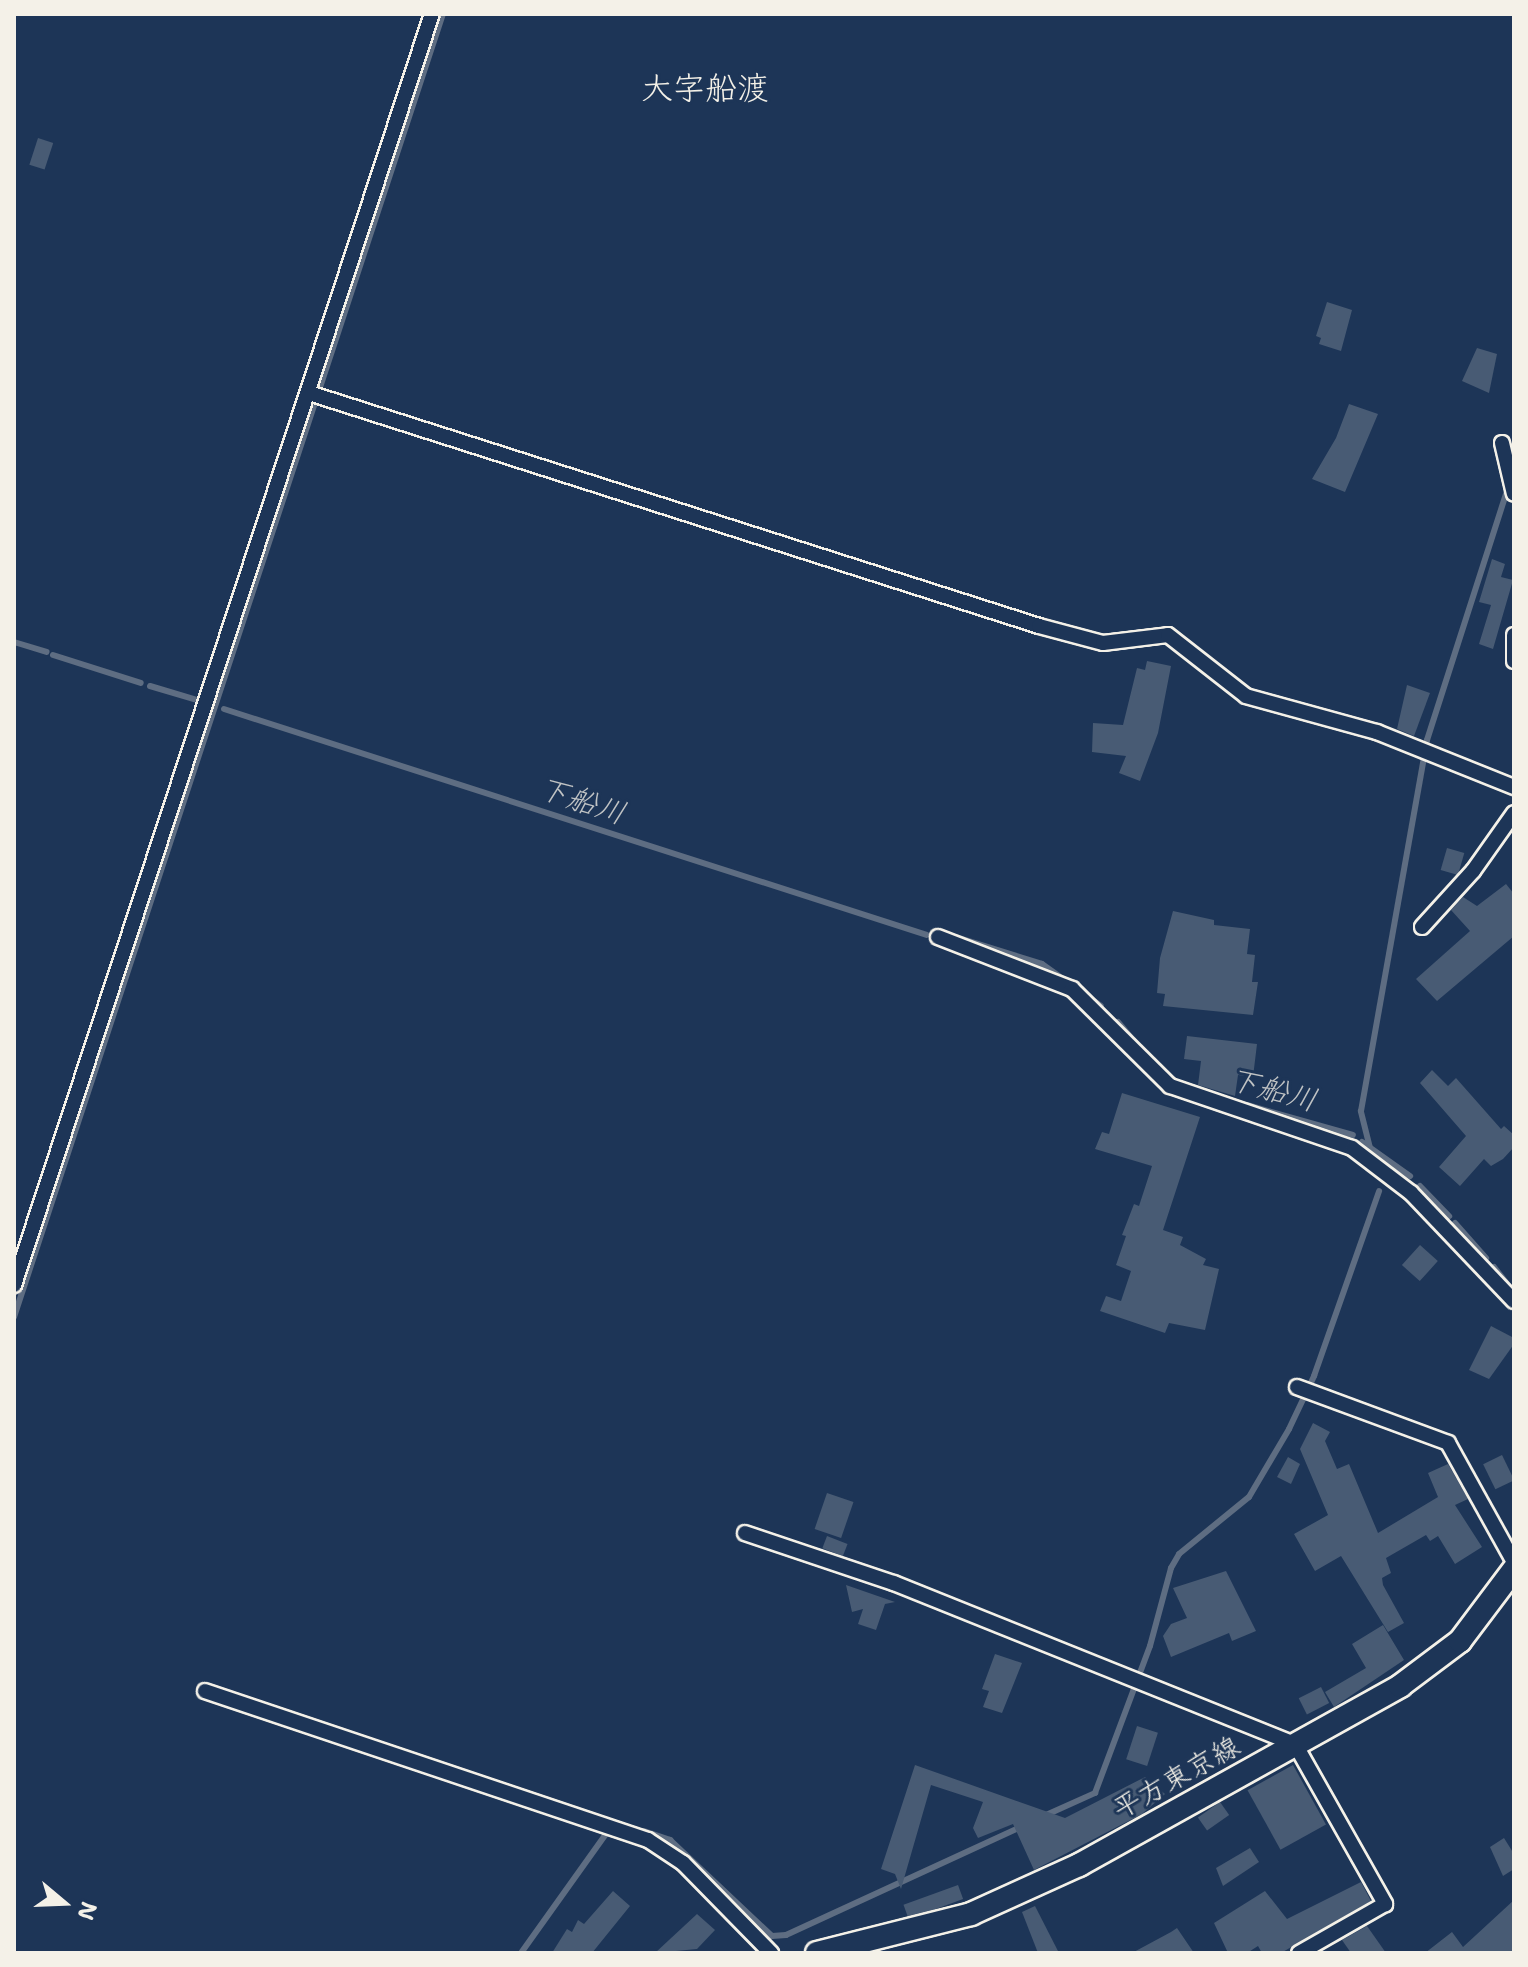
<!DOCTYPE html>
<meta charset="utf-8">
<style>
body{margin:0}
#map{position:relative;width:1528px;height:1967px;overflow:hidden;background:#1d3557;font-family:"Shantell Sans","Klee One",sans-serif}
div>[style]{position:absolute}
.stream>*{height:6px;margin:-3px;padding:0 3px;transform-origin:3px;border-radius:3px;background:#5e6d82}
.building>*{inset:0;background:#485b74;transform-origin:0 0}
.roads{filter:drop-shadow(2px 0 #f4f1e8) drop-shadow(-2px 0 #f4f1e8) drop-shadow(0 2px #f4f1e8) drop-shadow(0 -2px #f4f1e8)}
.minor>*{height:14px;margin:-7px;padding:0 7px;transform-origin:7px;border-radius:7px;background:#1d3557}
.secondary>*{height:22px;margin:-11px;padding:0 11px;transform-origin:11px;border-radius:11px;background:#1d3557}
span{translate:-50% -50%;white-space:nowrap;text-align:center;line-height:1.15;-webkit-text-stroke:6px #1d3557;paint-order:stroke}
.street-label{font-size:28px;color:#f4f1e8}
.water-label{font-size:30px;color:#c0c3c4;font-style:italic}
.quarter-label{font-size:32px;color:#f4f1e8}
.frame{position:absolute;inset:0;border:16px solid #f4f1e8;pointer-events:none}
.north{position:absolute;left:24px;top:1863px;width:80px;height:80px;-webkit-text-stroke:6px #1d3557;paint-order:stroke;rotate:109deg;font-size:22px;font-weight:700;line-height:32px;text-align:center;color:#f4f1e8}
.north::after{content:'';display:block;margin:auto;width:28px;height:36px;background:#f4f1e8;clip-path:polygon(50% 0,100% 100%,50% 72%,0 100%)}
</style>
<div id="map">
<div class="stream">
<div style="left:14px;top:642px;width:34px;rotate:17deg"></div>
<div style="left:53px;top:655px;width:92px;rotate:17.7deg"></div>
<div style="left:150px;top:686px;width:46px;rotate:16.5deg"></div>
<div style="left:224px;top:709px;width:738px;rotate:17.82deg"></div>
<div style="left:956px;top:937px;width:90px;rotate:17.4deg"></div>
<div style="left:1042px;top:964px;width:72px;rotate:35.4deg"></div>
<div style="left:1118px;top:1022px;width:25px;rotate:50deg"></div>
<div style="left:1247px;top:1105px;width:110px;rotate:15.8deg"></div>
<div style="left:1362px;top:1142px;width:59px;rotate:35.3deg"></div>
<div style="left:1370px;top:1148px;width:38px;rotate:-104deg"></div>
<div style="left:1361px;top:1111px;width:377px;rotate:-79.9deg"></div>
<div style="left:1427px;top:740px;width:265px;rotate:-72.2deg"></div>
<div style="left:1420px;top:1186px;width:42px;rotate:46deg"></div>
<div style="left:1455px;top:1223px;width:47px;rotate:48.5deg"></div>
<div style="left:1494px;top:1267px;width:29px;rotate:52deg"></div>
<div style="left:14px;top:1317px;width:1372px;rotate:-71.78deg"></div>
<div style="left:1046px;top:1815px;width:54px;rotate:-24.2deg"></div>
<div style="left:1095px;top:1793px;width:157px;rotate:-69.5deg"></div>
<div style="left:1150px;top:1646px;width:81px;rotate:-74.9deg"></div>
<div style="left:1171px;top:1568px;width:16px;rotate:-60deg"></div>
<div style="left:1179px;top:1554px;width:90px;rotate:-39.2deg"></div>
<div style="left:1249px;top:1497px;width:79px;rotate:-59.5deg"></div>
<div style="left:1289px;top:1429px;width:59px;rotate:-64.7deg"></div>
<div style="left:1314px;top:1376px;width:196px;rotate:-70.6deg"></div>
<div style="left:644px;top:1831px;width:28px;rotate:19deg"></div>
<div style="left:670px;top:1840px;width:140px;rotate:43.3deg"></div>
<div style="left:772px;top:1936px;width:14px;rotate:-4deg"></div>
<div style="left:786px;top:1935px;width:259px;rotate:-24.7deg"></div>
<div style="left:521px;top:1953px;width:153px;rotate:-54.5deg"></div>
</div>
<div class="building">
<div style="left:38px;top:138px;width:16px;height:28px;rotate:18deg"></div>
<div style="clip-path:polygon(1327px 302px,1352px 310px,1341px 351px,1319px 344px,1321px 338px,1316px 336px)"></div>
<div style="clip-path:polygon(1477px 348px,1497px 354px,1489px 393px,1462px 381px)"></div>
<div style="clip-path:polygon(1349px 404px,1378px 414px,1345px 492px,1312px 479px,1336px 438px)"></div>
<div style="clip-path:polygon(1492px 559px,1505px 564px,1501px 577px,1513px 580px,1493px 649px,1479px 644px,1491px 605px,1479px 602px)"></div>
<div style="clip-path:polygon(1147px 661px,1171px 666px,1158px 733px,1140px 781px,1119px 773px,1126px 756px,1092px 752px,1093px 723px,1123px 725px,1137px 668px,1145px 670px)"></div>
<div style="clip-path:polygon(1407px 685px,1430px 693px,1414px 736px,1397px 729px)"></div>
<div style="left:1447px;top:848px;width:18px;height:23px;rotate:16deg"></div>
<div style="clip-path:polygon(1506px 884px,1514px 894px,1514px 936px,1437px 1001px,1416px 979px,1470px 931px,1451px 910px,1463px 897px,1477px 906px)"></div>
<div style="clip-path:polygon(1173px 911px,1214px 920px,1214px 925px,1250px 929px,1247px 954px,1255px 955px,1252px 982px,1258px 982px,1253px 1015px,1163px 1006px,1165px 994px,1157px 993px,1160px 958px)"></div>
<div style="clip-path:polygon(1187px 1036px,1257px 1044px,1253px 1077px,1238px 1075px,1235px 1096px,1198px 1085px,1201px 1061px,1184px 1059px)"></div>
<div style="clip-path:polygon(1432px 1070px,1448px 1086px,1456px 1078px,1501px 1129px,1504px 1126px,1514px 1135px,1514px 1147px,1503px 1159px,1491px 1166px,1484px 1159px,1460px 1186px,1439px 1167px,1466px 1136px,1420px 1083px)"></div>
<div style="clip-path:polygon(1122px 1093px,1200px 1117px,1163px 1230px,1183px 1237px,1180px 1245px,1206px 1259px,1203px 1265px,1219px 1269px,1205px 1330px,1169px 1323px,1165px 1333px,1100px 1311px,1106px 1296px,1121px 1301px,1131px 1271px,1116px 1265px,1126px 1236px,1122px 1235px,1134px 1204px,1139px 1206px,1152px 1166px,1095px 1149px,1102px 1132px,1109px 1134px)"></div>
<div style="left:1420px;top:1245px;width:24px;height:27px;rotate:42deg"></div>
<div style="clip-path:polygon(1491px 1326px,1514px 1338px,1514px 1344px,1489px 1379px,1469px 1370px)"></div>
<div style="clip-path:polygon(1313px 1423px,1330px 1432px,1325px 1441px,1337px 1469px,1349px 1464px,1378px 1533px,1438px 1497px,1428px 1473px,1448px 1464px,1468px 1499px,1455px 1505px,1482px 1547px,1455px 1564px,1438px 1536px,1430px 1541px,1426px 1535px,1386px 1558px,1391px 1573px,1382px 1578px,1383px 1585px,1404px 1623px,1388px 1632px,1341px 1556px,1315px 1571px,1294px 1534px,1328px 1515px,1300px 1449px)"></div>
<div style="left:1502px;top:1455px;width:28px;height:21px;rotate:64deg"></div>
<div style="clip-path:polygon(1288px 1457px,1300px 1464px,1291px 1484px,1277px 1477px)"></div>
<div style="left:827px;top:1493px;width:28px;height:38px;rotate:19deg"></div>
<div style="left:827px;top:1536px;width:22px;height:13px;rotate:21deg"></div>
<div style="clip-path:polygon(1226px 1571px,1256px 1631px,1232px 1641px,1229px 1633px,1171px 1657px,1163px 1636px,1171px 1624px,1187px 1618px,1173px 1588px)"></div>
<div style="clip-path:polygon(846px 1585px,895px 1602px,885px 1604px,876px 1630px,858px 1624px,863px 1609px,852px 1612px)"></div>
<div style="clip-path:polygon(1383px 1625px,1404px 1660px,1334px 1707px,1325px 1692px,1366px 1668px,1352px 1644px)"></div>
<div style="clip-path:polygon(995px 1654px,1022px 1663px,1002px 1713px,983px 1707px,989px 1691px,982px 1689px)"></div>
<div style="left:1321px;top:1687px;width:18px;height:25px;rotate:63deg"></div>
<div style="left:1137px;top:1726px;width:22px;height:35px;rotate:18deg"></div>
<div style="clip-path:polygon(915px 1765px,1065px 1818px,1145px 1777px,1165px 1794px,1142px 1814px,1034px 1870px,1013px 1824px,978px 1838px,973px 1828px,983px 1802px,931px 1785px,901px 1889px,895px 1874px,881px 1869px)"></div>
<div style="left:1293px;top:1765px;width:68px;height:52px;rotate:61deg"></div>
<div style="left:1220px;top:1802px;width:16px;height:27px;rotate:55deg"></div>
<div style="clip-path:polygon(1504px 1838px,1514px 1854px,1514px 1869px,1503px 1876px,1490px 1847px)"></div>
<div style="clip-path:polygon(1250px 1848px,1259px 1862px,1223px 1886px,1216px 1868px)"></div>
<div style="clip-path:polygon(1361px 1882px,1371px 1901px,1281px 1953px,1262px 1953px,1258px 1946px,1247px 1953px,1228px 1953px,1214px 1923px,1265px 1891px,1287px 1919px)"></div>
<div style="left:958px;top:1885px;width:15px;height:58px;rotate:70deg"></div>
<div style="clip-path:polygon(613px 1891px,630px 1906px,592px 1953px,552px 1953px,567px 1929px,572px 1932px,578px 1920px,584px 1924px)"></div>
<div style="clip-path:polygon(1514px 1900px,1514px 1953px,1425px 1953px,1452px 1932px,1463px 1947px)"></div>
<div style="clip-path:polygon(1035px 1906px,1059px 1953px,1038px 1953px,1022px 1912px)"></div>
<div style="clip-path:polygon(697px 1914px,715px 1930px,697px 1949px,655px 1953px)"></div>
<div style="clip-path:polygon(1367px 1926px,1386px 1953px,1351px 1953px,1342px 1940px)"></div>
<div style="clip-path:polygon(1177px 1928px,1194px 1953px,1132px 1953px,1171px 1932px)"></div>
</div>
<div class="roads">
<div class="minor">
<div style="left:309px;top:393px;width:766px;rotate:17.7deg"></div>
<div style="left:1039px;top:626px;width:66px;rotate:14.9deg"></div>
<div style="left:1103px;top:643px;width:65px;rotate:-7deg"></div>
<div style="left:1168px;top:635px;width:99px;rotate:38deg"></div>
<div style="left:1246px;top:696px;width:136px;rotate:15.4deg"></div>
<div style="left:1377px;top:732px;width:148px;rotate:21.9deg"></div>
<div style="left:1502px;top:443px;width:52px;rotate:76.8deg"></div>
<div style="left:1514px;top:635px;width:26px;rotate:90deg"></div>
<div style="left:1422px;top:927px;width:76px;rotate:-47.7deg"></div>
<div style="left:1473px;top:871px;width:71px;rotate:-54.7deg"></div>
<div style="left:938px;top:937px;width:144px;rotate:21.2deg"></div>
<div style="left:1072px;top:989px;width:138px;rotate:44.7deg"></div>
<div style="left:1170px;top:1086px;width:192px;rotate:18.8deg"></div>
<div style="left:1352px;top:1148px;width:74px;rotate:37.3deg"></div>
<div style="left:1411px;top:1193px;width:149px;rotate:46.4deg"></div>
<div style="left:14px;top:1285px;width:1338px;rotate:-71.8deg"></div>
<div style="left:1297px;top:1387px;width:161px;rotate:20.3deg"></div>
<div style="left:1448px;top:1443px;width:136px;rotate:61deg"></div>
<div style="left:745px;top:1533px;width:157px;rotate:18.6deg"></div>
<div style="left:894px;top:1583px;width:432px;rotate:21.9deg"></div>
<div style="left:1295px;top:1744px;width:184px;rotate:60.6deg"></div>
<div style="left:1385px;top:1904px;width:99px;rotate:150.3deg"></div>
<div style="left:205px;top:1691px;width:467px;rotate:18.6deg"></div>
<div style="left:648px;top:1840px;width:42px;rotate:33.3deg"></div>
<div style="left:683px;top:1863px;width:126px;rotate:45.6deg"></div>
</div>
<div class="secondary">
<div style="left:817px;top:1953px;width:159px;rotate:-14.2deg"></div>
<div style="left:971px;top:1914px;width:119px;rotate:-24.4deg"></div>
<div style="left:1079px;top:1865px;width:368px;rotate:-29.1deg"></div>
<div style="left:1400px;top:1686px;width:75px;rotate:-36.9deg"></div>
<div style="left:1460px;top:1641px;width:90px;rotate:-53.1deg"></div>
</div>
</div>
<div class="street-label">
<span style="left:1176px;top:1777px;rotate:-29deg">平方東京線</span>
</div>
<div class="water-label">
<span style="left:582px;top:801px;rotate:18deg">下船川</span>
<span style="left:1273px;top:1090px;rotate:15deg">下船川</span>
</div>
<div class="quarter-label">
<span style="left:705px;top:88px">大字船渡</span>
</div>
<div class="frame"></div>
<div class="north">N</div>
</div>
